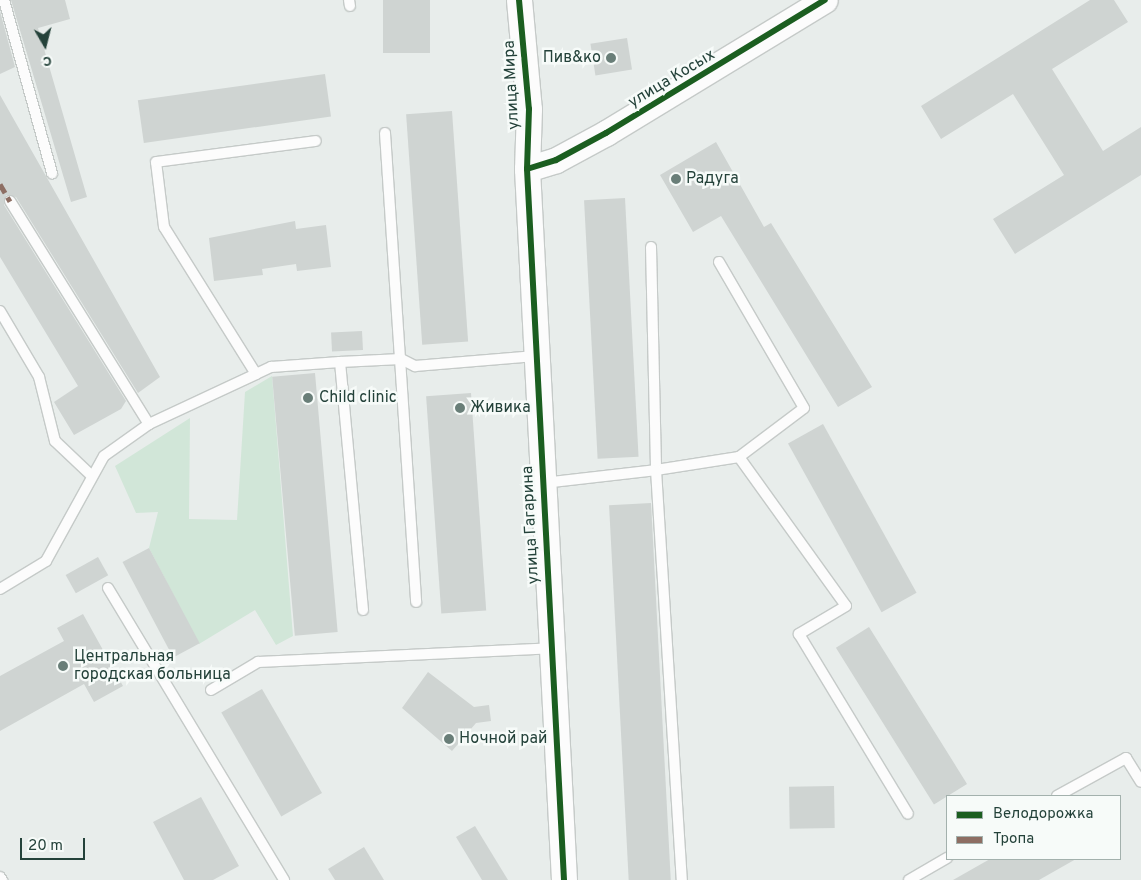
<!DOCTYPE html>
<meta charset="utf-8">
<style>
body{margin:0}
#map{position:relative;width:1141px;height:880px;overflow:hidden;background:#e8edeb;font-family:Overpass,sans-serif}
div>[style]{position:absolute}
.green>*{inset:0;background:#d1e6d8}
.building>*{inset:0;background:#cfd4d2;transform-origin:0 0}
.roads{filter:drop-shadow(1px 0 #c5cac8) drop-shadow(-1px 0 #c5cac8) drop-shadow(0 1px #c5cac8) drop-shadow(0 -1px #c5cac8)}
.service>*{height:10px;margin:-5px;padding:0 5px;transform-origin:5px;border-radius:5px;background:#fcfcfc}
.tertiary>*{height:25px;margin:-12.5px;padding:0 12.5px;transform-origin:12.5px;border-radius:12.5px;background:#fcfcfc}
.quiet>*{height:5px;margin-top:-2.5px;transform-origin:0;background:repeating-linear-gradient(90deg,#8d6e63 0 10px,transparent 0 15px)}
.cycleway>*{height:6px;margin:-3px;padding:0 3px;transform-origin:3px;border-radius:3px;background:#1b5e20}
.dots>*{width:14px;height:14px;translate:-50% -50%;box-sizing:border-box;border:2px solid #f7fbf9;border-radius:50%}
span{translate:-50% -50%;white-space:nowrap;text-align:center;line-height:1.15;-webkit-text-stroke:5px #f7fbf9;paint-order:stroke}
.poi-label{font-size:16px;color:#24423a}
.right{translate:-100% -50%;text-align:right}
.left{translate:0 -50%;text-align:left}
.street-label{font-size:16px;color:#24423a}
.legend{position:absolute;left:946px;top:795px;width:175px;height:65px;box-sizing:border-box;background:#f7fbf9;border:1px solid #a3b1ad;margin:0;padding:6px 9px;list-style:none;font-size:15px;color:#24423a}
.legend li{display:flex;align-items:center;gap:10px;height:25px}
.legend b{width:25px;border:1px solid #a3b1ad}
.north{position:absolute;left:20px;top:20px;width:50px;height:50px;-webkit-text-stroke:4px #f7fbf9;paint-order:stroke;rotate:172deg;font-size:14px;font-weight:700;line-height:20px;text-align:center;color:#24423a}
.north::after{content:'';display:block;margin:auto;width:18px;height:22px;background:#24423a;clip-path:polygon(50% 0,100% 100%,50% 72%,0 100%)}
.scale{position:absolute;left:20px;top:838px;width:65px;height:22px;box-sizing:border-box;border:2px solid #24423a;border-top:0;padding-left:6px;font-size:15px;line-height:18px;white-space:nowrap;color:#24423a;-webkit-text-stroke:4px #f7fbf9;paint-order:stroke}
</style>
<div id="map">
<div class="green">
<div style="clip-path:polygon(272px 376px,293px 636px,276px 645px,255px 610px,199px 644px,149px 548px,158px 512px,136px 513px,115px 466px,190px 418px,189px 519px,237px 520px,245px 392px)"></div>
</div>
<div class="building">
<div style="clip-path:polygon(11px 0,65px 0,70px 19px,38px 28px,87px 197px,71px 202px)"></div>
<div style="left:383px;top:0;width:47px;height:53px"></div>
<div style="clip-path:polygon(1090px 0,1114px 0,1128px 22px,1052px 69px,1103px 151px,1141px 127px,1141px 175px,1015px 254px,993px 219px,1064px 175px,1013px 94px,941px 139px,921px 106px)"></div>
<div style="clip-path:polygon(0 11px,15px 67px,0 74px)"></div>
<div style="left:627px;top:38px;width:32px;height:37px;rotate:81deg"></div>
<div style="left:325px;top:74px;width:43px;height:189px;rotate:82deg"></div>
<div style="clip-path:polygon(0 95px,160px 377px,138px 393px,16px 197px,6px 195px,4px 205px,126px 401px,121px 409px,74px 435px,54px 402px,78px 386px,0 257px)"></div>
<div style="left:452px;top:111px;width:231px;height:46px;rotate:86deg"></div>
<div style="clip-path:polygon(716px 142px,764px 227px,771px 223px,872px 387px,838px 407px,721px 216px,693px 232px,660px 175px)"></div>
<div style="left:625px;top:198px;width:259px;height:41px;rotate:87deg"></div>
<div style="clip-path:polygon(295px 221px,296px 229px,326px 225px,331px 267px,297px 271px,296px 264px,262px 269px,263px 275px,214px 281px,209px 238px)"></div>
<div style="left:362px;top:331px;width:19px;height:31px;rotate:87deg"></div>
<div style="left:315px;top:373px;width:260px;height:43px;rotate:85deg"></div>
<div style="left:471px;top:393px;width:218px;height:45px;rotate:86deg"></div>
<div style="left:823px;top:424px;width:193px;height:40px;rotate:61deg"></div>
<div style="left:651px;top:503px;width:378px;height:42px;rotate:87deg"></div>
<div style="left:149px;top:548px;width:108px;height:30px;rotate:62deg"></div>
<div style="left:98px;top:557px;width:21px;height:37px;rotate:61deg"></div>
<div style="clip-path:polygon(83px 614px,123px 686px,94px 702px,84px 684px,0 731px,0 676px,64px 641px,57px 628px)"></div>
<div style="left:869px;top:627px;width:185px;height:39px;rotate:58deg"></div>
<div style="clip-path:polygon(428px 672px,474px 707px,489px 705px,491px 721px,476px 723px,452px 751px,402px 708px)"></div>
<div style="left:262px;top:689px;width:120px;height:47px;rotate:60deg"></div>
<div style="left:834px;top:786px;width:42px;height:45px;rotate:89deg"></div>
<div style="clip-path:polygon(201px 797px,239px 866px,213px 880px,184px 880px,153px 822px)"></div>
<div style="clip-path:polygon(475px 826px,508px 880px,482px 880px,456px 837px)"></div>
<div style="clip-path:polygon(364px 847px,384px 880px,335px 880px,328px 869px)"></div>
<div style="clip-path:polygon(990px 859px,1076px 859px,1039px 880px,953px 880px)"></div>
</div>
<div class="roads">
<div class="service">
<div style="left:4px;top:0;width:180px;rotate:74.5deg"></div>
<div style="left:349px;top:0;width:6px;rotate:81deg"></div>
<div style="left:385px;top:133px;width:470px;rotate:86.2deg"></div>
<div style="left:10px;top:201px;width:263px;rotate:58.1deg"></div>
<div style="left:651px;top:247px;width:223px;rotate:88.7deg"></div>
<div style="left:656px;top:470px;width:84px;rotate:-8.9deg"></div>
<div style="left:739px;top:457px;width:81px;rotate:-37deg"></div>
<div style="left:804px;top:408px;width:169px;rotate:-120.2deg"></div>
<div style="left:0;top:311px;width:77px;rotate:59.4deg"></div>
<div style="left:39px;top:377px;width:66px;rotate:76deg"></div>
<div style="left:55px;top:441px;width:51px;rotate:43.4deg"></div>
<div style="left:340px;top:362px;width:249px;rotate:84.7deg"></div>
<div style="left:256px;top:374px;width:173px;rotate:-122deg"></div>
<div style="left:164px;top:227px;width:65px;rotate:-97deg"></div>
<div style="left:156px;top:162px;width:161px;rotate:-7.5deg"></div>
<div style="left:739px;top:457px;width:183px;rotate:54.3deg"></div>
<div style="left:846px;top:606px;width:55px;rotate:149.2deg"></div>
<div style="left:799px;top:634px;width:210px;rotate:58.8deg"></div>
<div style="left:544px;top:483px;width:113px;rotate:-6.6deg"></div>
<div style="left:656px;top:470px;width:411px;rotate:86.4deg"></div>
<div style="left:108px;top:588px;width:341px;rotate:58.9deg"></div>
<div style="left:0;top:589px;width:54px;rotate:-31.3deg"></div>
<div style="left:46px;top:561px;width:120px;rotate:-61.1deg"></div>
<div style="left:104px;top:456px;width:55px;rotate:-35.4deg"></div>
<div style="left:149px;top:424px;width:118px;rotate:-25deg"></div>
<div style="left:256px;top:374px;width:17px;rotate:-25deg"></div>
<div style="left:271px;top:367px;width:69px;rotate:-4.1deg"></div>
<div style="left:340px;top:362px;width:61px;rotate:-2.8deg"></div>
<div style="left:401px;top:359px;width:16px;rotate:27deg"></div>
<div style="left:415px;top:366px;width:121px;rotate:-4.7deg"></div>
<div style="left:211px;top:690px;width:55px;rotate:-30.8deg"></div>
<div style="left:258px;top:662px;width:294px;rotate:-2.7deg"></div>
<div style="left:1057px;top:796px;width:79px;rotate:-28.8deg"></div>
<div style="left:1126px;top:758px;width:28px;rotate:58deg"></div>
<div style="left:0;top:877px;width:4px;rotate:56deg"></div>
<div style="left:909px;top:880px;width:44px;rotate:-30.1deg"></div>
</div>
<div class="tertiary">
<div style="left:519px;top:0;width:109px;rotate:84.8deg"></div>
<div style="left:529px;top:109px;width:60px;rotate:91.9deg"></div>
<div style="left:527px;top:169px;width:712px;rotate:87.02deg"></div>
<div style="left:527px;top:169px;width:30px;rotate:-17deg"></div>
<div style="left:556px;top:160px;width:57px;rotate:-28.4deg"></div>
<div style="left:606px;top:133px;width:256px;rotate:-31.3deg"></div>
</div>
</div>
<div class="quiet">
<div style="left:0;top:184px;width:20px;rotate:60deg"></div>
</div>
<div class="cycleway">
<div style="left:519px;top:0;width:109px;rotate:84.8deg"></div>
<div style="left:529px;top:109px;width:60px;rotate:91.9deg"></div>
<div style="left:527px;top:169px;width:712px;rotate:87.02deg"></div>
<div style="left:527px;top:169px;width:30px;rotate:-17deg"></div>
<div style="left:556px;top:160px;width:57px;rotate:-28.4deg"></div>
<div style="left:606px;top:133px;width:256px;rotate:-31.3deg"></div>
</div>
<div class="dots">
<div style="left:611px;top:58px;background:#697e78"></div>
<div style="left:676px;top:179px;background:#697e78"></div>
<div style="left:308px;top:398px;background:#697e78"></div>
<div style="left:460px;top:408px;background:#697e78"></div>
<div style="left:63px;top:666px;background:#697e78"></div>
<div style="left:449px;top:739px;background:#697e78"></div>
</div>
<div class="poi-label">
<span class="right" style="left:601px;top:58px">Пив&amp;ко</span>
<span class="left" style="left:686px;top:179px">Радуга</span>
<span class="left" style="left:319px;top:398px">Child clinic</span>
<span class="left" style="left:470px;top:408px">Живика</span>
<span class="left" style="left:74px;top:666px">Центральная<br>городская больница</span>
<span class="left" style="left:459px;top:739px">Ночной рай</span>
</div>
<div class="street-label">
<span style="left:672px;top:79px;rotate:-31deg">улица Косых</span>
<span style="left:512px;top:85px;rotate:-93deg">улица Мира</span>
<span style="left:531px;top:525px;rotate:-93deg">улица Гагарина</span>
</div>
<ul class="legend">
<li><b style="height:6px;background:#1b5e20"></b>Велодорожка</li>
<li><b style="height:6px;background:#8d6e63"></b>Тропа</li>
</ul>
<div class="north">С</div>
<div class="scale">20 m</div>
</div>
